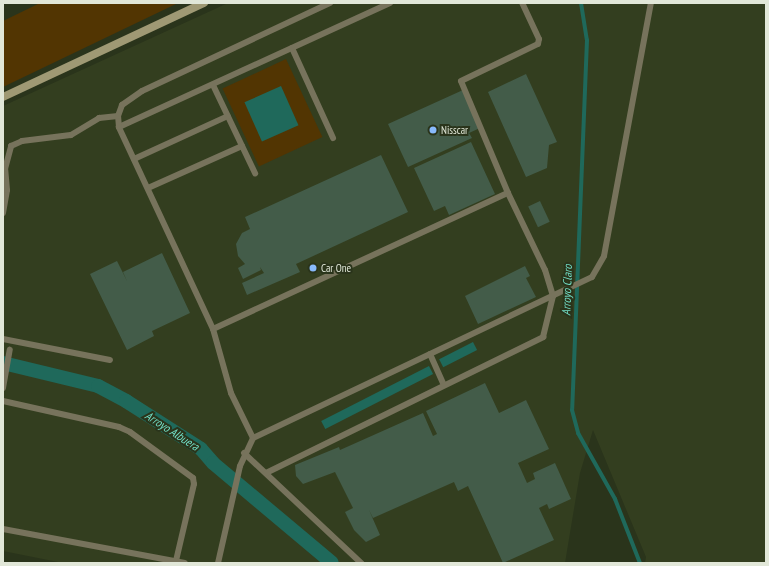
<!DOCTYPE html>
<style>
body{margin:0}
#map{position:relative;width:769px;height:566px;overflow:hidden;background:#2a341b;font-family:"PT Sans Narrow",sans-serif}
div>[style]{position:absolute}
.built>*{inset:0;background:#333e1f}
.green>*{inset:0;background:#523502;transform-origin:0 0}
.water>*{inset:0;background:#1f695b;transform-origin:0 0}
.stream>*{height:4px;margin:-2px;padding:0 2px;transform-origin:2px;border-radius:2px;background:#1f695b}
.canal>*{height:14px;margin:-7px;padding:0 7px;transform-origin:7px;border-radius:7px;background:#1f695b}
.building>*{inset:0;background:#435c49;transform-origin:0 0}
.lane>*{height:6px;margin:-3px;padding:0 3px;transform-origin:3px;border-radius:3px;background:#77735c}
.secondary>*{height:8px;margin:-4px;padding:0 4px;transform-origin:4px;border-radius:4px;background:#9f9974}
.dots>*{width:11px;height:11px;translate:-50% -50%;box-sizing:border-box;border:2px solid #2a341b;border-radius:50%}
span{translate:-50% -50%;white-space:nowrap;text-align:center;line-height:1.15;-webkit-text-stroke:4px #2a341b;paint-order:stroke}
.poi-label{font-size:11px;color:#e1e7d8}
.left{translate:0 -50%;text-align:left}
.water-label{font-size:12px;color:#71ddc5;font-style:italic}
.frame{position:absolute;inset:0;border:4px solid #e1e7d8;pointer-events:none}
</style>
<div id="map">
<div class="built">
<div style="clip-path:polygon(228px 3px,766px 3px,766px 563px,645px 563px,646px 557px,593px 430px,580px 473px,565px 563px,63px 563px,3px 551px,3px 106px)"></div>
</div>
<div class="green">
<div style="clip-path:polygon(40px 3px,178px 3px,3px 87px,3px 21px)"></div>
<div style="left:286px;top:59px;width:86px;height:70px;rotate:65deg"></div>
</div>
<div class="water">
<div style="left:281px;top:86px;width:43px;height:40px;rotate:66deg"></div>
<div style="left:473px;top:342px;width:9px;height:38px;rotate:63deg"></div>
<div style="left:429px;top:366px;width:9px;height:121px;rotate:63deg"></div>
</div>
<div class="stream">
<div style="left:581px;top:3px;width:37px;rotate:81deg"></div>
<div style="left:587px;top:40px;width:370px;rotate:92.3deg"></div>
<div style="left:572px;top:410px;width:24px;rotate:75deg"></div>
<div style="left:578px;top:433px;width:76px;rotate:60.7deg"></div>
<div style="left:615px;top:499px;width:69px;rotate:68.7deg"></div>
</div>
<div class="canal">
<div style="left:3px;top:363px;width:98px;rotate:13.6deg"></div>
<div style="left:98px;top:386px;width:32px;rotate:28deg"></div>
<div style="left:126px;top:401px;width:89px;rotate:32.6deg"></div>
<div style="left:201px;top:449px;width:18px;rotate:49deg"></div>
<div style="left:213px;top:463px;width:155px;rotate:40deg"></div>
</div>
<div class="building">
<div style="clip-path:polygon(526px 74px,557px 142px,549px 145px,547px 168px,526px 177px,488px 92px)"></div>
<div style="clip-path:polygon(463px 90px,480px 128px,469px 133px,472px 138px,408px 167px,388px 124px)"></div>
<div style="clip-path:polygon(471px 142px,495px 194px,449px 215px,445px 206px,434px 211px,414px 168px)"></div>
<div style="clip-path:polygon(381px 155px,408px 212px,296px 264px,300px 272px,247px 295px,242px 283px,264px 273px,260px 267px,261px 270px,243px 279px,238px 268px,245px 264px,238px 256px,236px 244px,242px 233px,250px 229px,245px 217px)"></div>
<div style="left:540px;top:201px;width:23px;height:13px;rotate:65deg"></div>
<div style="clip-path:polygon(162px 253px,190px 313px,152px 331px,154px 336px,127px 350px,90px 274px,117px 261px,127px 281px,123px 272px)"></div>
<div style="clip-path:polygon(525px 266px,530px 276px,526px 278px,536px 297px,478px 324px,465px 296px)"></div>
<div style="clip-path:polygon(485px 383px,499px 413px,526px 400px,549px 449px,518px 463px,527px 483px,535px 479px,533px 473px,555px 463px,571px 499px,549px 509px,547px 504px,539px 508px,554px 540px,503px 563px,468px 486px,458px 491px,454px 482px,373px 518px,369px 510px,380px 535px,366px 542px,354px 530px,345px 512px,353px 508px,335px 472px,303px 484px,296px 476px,295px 465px,339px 447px,340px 450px,423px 413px,433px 436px,437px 434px,426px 411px)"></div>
</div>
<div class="lane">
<div style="left:292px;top:48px;width:99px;rotate:65.5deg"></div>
<div style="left:213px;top:85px;width:98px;rotate:64.5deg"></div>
<div style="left:119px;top:127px;width:298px;rotate:-24.6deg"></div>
<div style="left:134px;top:159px;width:103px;rotate:-24.6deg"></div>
<div style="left:148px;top:188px;width:103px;rotate:-24.1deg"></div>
<div style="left:3px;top:213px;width:23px;rotate:-80deg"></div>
<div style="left:7px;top:190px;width:21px;rotate:-95deg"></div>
<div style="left:5px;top:169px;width:24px;rotate:-75deg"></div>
<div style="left:11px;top:146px;width:12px;rotate:-24deg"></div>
<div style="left:22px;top:141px;width:49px;rotate:-7deg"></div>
<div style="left:71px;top:135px;width:33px;rotate:-31deg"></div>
<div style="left:99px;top:118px;width:19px;rotate:-6deg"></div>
<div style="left:213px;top:329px;width:325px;rotate:-24.8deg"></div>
<div style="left:3px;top:339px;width:109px;rotate:11.1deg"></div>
<div style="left:430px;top:354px;width:34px;rotate:66deg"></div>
<div style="left:3px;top:388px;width:39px;rotate:-80deg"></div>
<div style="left:3px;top:401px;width:119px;rotate:12.6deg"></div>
<div style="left:119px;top:427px;width:12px;rotate:24deg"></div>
<div style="left:130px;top:432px;width:78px;rotate:36.1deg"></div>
<div style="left:193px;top:478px;width:6px;rotate:81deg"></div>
<div style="left:194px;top:484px;width:79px;rotate:103.2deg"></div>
<div style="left:253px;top:438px;width:50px;rotate:-116.1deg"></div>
<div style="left:231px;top:393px;width:66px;rotate:-105.7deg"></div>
<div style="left:213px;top:329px;width:223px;rotate:-115deg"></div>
<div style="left:119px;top:127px;width:11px;rotate:-95deg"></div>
<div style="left:118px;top:116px;width:12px;rotate:-70deg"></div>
<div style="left:122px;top:105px;width:24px;rotate:-35deg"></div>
<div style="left:142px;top:91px;width:208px;rotate:-25.1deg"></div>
<div style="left:244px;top:453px;width:161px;rotate:43.2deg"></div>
<div style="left:266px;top:473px;width:309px;rotate:-26.1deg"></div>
<div style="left:543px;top:337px;width:42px;rotate:-76.3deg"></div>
<div style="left:553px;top:296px;width:27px;rotate:-107deg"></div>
<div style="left:545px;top:270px;width:85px;rotate:-115.7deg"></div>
<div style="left:508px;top:193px;width:121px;rotate:-112.8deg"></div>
<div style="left:461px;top:81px;width:85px;rotate:-25.7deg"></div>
<div style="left:538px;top:44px;width:5px;rotate:-79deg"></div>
<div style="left:539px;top:39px;width:40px;rotate:-115deg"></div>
<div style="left:3px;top:529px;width:185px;rotate:10.6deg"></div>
<div style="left:218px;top:563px;width:99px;rotate:-77.2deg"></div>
<div style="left:240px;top:466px;width:31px;rotate:-65deg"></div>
<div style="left:253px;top:438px;width:375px;rotate:-25.4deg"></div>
<div style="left:592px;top:277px;width:24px;rotate:-60deg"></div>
<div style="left:604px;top:256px;width:257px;rotate:-79.5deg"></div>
</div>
<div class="secondary">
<div style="left:3px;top:97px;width:222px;rotate:-25.1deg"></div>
</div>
<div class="dots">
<div style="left:433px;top:130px;background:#88bafc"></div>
<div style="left:313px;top:268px;background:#88bafc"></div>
</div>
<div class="poi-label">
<span class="left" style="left:441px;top:130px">Nisscar</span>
<span class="left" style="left:321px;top:268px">Car One</span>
</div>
<div class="water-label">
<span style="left:567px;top:290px;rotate:-88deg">Arroyo Claro</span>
<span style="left:172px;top:431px;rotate:33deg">Arroyo Albuera</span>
</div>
<div class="frame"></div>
</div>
